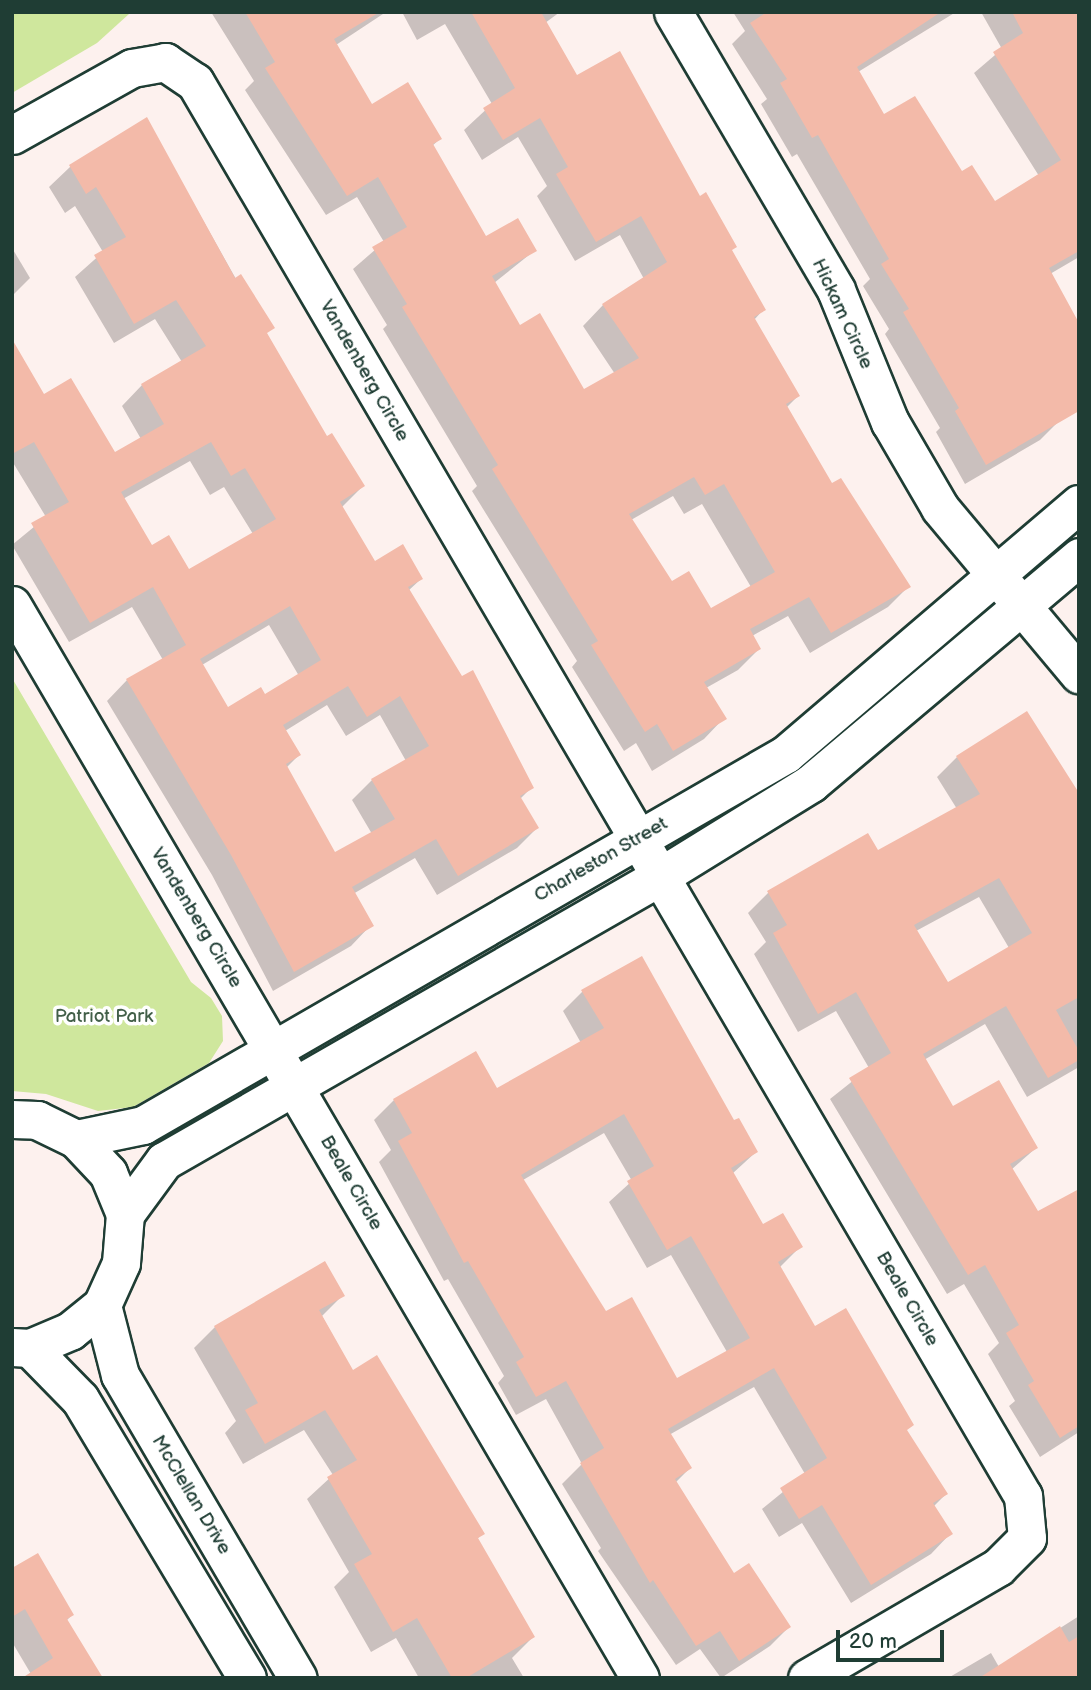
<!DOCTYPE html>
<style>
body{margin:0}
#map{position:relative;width:1091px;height:1690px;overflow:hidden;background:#fdf1ee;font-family:"Balsamiq Sans",sans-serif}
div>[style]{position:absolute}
.green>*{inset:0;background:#cfe79d}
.shadow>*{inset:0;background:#0003}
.building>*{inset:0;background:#f3baa9}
.roads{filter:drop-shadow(2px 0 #1f3d34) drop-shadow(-2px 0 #1f3d34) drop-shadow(0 2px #1f3d34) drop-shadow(0 -2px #1f3d34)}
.minor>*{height:37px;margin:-18.5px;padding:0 18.5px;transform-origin:18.5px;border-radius:18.5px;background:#fff}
span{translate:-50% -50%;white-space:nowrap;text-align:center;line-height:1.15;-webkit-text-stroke:7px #fff;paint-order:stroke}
.street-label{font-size:19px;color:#1f3d34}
.park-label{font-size:19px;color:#425f49}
.frame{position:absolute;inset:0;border:14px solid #1f3d34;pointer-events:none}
.scale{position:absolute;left:836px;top:1630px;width:108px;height:32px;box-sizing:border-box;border:4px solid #1f3d34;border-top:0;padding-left:9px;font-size:21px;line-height:24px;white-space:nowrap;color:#1f3d34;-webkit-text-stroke:5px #fff;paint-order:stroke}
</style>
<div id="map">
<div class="green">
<div style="clip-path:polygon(12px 12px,129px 12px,129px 14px,97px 43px,12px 93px)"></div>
<div style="clip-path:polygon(12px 678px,191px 982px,211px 998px,222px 1016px,223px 1041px,209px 1063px,133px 1107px,98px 1111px,46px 1094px,12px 1091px)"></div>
</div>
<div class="shadow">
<div style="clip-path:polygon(evenodd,211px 12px,386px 12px,336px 45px,372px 106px,440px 139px,432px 146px,486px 238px,534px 251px,494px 283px,519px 327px,584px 392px,615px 374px,583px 326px,603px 305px,644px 279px,620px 235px,575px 261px,537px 196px,547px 186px,518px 137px,482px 160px,464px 130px,492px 104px,445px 24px,417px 40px,402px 12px,560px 12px,545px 23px,577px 78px,730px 251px,764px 309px,754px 320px,798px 396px,786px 408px,831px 486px,909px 586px,888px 607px,810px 653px,788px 616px,752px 636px,759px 649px,738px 670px,706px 688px,724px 718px,704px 739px,652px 771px,636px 743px,624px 751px,572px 667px,577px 661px,472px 491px,477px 486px,383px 329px,387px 325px,353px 269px,384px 242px,357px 197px,326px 215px,245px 90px,254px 81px,211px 12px,673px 496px,684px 514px,702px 504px,751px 587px,710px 611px,671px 583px,631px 520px,673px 496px)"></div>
<div style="clip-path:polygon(733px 12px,956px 12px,858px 72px,883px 116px,995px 203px,1039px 176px,974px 73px,1002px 49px,981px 12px,1079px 12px,1079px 257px,1050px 274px,1060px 420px,1040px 440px,965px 484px,936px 432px,940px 428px,885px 334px,889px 329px,863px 286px,870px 279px,797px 154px,792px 157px,761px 104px,767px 99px,732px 44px,745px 31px)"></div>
<div style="clip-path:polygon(evenodd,146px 119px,326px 439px,363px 486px,342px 507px,374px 563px,421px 579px,408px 591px,461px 678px,472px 672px,532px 787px,520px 799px,537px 828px,517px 848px,437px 895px,415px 858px,353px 894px,371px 925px,351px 946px,273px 991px,212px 875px,107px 701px,127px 680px,163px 660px,132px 607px,69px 642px,12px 545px,46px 517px,12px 461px,12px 342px,43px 396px,114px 454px,141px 439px,122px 406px,142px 385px,182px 362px,155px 319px,114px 343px,75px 277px,103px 252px,75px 206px,65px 213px,49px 187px,70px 167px,146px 119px,190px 461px,210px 495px,224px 487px,253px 534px,188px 571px,151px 548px,123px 499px,190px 461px,146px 119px,269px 625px,299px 676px,264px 697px,227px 710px,202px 665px,269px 625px,146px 119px,327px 705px,346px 736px,380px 715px,406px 761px,372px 780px,352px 800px,372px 834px,335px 854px,286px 768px,299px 755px,285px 731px,327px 705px)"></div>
<div style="clip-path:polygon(12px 248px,30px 278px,12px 296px)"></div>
<div style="clip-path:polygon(evenodd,957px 757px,1079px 894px,1079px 1067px,1027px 1097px,985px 1024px,924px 1060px,953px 1108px,1036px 1148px,1011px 1170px,1037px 1214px,1079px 1191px,1079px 1432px,1040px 1457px,1009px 1406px,1015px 1401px,988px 1354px,999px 1343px,964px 1284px,947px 1294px,830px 1099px,869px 1068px,836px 1011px,798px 1032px,754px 954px,766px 942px,748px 913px,768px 893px,877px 853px,957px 809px,937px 777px,957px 757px,979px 897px,1009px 948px,947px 984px,916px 931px,979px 897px)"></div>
<div style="clip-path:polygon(evenodd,583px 991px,734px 1123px,756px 1152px,732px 1174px,762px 1227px,800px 1247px,779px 1268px,814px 1329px,906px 1431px,946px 1494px,933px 1507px,950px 1534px,931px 1554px,851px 1603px,802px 1523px,779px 1537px,762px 1509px,805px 1474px,754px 1387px,669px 1435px,690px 1468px,676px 1482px,734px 1575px,789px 1627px,770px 1646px,721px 1678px,700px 1649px,676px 1665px,598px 1551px,601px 1548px,562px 1484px,582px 1464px,546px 1399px,516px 1415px,498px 1383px,504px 1376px,448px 1279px,444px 1281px,379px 1162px,391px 1150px,374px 1120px,394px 1100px,496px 1091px,581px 1043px,563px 1011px,583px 991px,604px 1133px,632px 1181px,609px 1202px,647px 1268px,671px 1255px,727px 1352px,677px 1380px,605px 1314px,523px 1180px,604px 1133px)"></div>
<div style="clip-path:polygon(343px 1295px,322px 1316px,353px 1372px,482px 1534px,476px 1540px,533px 1637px,512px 1658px,524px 1678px,419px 1678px,396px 1638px,371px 1652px,334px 1587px,349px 1572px,307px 1499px,333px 1475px,304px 1430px,243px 1464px,225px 1433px,236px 1421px,194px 1348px,215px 1327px)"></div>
<div style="clip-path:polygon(12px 1570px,72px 1615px,66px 1621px,101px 1678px,31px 1674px,12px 1642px)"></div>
<div style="clip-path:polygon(1079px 1616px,1079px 1678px,948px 1678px,991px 1653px,999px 1667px)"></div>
</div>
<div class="building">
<div style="clip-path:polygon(evenodd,245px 12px,380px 12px,334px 39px,372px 104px,408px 82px,442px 139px,433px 144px,486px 236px,518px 218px,537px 251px,492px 276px,520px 325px,540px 313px,584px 389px,639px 358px,602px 304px,667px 262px,641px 216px,596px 242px,556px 174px,568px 167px,540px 118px,503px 140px,483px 108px,515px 88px,471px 12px,541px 12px,577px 75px,620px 51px,700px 196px,706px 192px,737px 247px,732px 250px,766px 310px,754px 317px,800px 396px,786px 404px,832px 483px,841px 478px,911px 587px,831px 633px,809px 597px,750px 629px,761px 649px,704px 682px,727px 719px,673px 751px,657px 724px,645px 732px,591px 645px,598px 641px,492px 469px,498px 465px,402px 307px,407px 304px,372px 247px,407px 227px,378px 177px,347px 196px,265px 68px,275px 62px,245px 12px,694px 477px,705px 495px,724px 484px,775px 572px,711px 608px,689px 571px,672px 581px,629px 514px,694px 477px)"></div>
<div style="clip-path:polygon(767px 12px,941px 12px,857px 67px,884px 114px,915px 96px,962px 171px,972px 165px,995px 201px,1061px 160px,993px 52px,1023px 33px,1012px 12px,1079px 12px,1079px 251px,1049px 268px,1079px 323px,1079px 411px,986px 465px,955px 411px,959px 408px,903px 312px,909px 309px,881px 264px,889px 259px,818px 135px,812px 138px,780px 83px,787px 79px,750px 23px)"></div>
<div style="clip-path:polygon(evenodd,147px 117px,235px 278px,241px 274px,275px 328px,267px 333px,327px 436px,332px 433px,365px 486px,340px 502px,375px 561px,403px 544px,423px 579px,408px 587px,462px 676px,473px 670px,534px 788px,520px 796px,539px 828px,458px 876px,436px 839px,352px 887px,374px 926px,294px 972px,231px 855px,126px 679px,186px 645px,153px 587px,90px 623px,31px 523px,69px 502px,34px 442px,12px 454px,12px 339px,44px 394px,71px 378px,115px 452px,164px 424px,141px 384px,206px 346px,176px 300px,134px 324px,94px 255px,126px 237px,96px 187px,86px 194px,69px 165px,147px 117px,211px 442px,231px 476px,245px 468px,276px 519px,189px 569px,169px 535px,152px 545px,121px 492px,211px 442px,147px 117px,290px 606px,321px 660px,265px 694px,261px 687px,228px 707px,200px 659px,290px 606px,147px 117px,348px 686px,367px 717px,400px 696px,429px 746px,371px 779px,395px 819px,335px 852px,286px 764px,301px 755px,283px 725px,348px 686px)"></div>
<div style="clip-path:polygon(evenodd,1027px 711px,1079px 793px,1079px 997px,1056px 1010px,1079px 1051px,1079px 1060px,1048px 1078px,1006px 1006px,923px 1054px,953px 1106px,999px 1080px,1038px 1148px,1010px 1164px,1038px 1211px,1079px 1189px,1079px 1426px,1060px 1438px,1028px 1385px,1034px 1381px,1006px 1333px,1019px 1325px,985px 1265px,968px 1275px,849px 1078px,891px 1053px,856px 992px,818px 1014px,773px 933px,787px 925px,767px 891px,868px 833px,878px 850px,980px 794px,956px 756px,1027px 711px,999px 878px,1032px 933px,948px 982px,914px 925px,999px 878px)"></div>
<div style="clip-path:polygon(evenodd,642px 956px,734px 1120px,739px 1118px,758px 1152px,731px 1168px,763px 1224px,783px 1213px,803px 1247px,778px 1262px,815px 1326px,846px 1308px,914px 1425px,907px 1430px,948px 1494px,933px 1503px,953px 1534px,871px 1585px,822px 1505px,799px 1519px,780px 1488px,827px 1458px,774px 1368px,668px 1429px,692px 1468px,675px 1479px,734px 1573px,749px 1563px,791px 1627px,739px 1661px,720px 1631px,696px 1646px,653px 1580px,650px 1583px,580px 1463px,604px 1448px,566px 1381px,536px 1397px,516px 1362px,524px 1357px,468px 1261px,464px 1263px,398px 1141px,412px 1133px,393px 1099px,476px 1051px,497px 1088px,604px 1028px,581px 990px,642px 956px,624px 1114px,654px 1166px,627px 1181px,667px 1250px,691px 1236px,750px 1338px,677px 1378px,632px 1297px,606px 1311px,521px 1175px,624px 1114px)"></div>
<div style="clip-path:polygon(325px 1261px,345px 1296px,319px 1310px,353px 1370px,377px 1355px,485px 1534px,478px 1538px,535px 1637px,466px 1678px,452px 1678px,417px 1618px,393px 1632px,354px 1564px,372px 1554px,327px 1477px,357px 1460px,325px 1410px,265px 1444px,245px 1410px,258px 1403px,214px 1326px)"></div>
<div style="clip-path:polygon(38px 1553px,74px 1615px,67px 1619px,103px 1678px,22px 1678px,53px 1658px,25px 1609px,12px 1617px,12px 1568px)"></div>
<div style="clip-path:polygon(1060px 1626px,1069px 1642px,1079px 1636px,1079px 1678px,979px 1678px)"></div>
</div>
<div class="roads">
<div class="minor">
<div style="left:673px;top:12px;width:322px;rotate:59.6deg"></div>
<div style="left:836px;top:290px;width:143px;rotate:67.8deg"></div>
<div style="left:890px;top:422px;width:99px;rotate:59.8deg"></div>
<div style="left:940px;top:508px;width:217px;rotate:50.1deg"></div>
<div style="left:12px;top:135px;width:137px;rotate:-29.2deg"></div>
<div style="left:132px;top:68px;width:34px;rotate:-10deg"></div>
<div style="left:165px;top:62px;width:36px;rotate:34deg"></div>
<div style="left:195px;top:82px;width:1639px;rotate:59.65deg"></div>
<div style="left:1023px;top:1496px;width:42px;rotate:84.6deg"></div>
<div style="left:1027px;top:1538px;width:41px;rotate:135deg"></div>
<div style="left:998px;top:1567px;width:221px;rotate:149.8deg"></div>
<div style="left:12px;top:605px;width:1243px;rotate:59.66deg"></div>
<div style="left:12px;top:1119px;width:25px;rotate:2deg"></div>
<div style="left:37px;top:1120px;width:43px;rotate:26deg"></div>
<div style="left:76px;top:1139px;width:47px;rotate:46.7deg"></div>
<div style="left:108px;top:1173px;width:44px;rotate:67.5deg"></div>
<div style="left:125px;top:1214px;width:49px;rotate:94.7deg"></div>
<div style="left:121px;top:1263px;width:46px;rotate:114.3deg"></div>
<div style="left:102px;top:1305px;width:41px;rotate:140.9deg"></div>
<div style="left:70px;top:1331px;width:43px;rotate:157deg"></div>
<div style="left:30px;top:1348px;width:18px;rotate:-177deg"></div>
<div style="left:76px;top:1139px;width:68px;rotate:-11.8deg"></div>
<div style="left:143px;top:1125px;width:742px;rotate:-29.98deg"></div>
<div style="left:786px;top:754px;width:385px;rotate:-40.5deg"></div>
<div style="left:125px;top:1214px;width:66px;rotate:-53.7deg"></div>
<div style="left:164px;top:1161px;width:571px;rotate:-29.84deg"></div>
<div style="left:659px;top:877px;width:179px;rotate:-31.7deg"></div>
<div style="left:811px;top:783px;width:351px;rotate:-40.1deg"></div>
<div style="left:102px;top:1305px;width:72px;rotate:75.6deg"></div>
<div style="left:120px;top:1375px;width:351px;rotate:59.6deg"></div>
<div style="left:30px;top:1348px;width:71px;rotate:45.6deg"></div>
<div style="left:80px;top:1399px;width:325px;rotate:59.1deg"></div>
</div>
</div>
<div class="street-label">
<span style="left:842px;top:314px;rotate:65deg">Hickam Circle</span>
<span style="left:364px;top:371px;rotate:60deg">Vandenberg Circle</span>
<span style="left:601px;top:860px;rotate:-30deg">Charleston Street</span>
<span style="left:196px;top:918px;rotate:59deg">Vandenberg Circle</span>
<span style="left:351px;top:1183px;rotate:60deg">Beale Circle</span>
<span style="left:907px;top:1299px;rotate:60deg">Beale Circle</span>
<span style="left:191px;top:1495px;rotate:59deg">McClellan Drive</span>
</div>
<div class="park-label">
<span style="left:104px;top:1017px">Patriot Park</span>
</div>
<div class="frame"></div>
<div class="scale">20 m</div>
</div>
